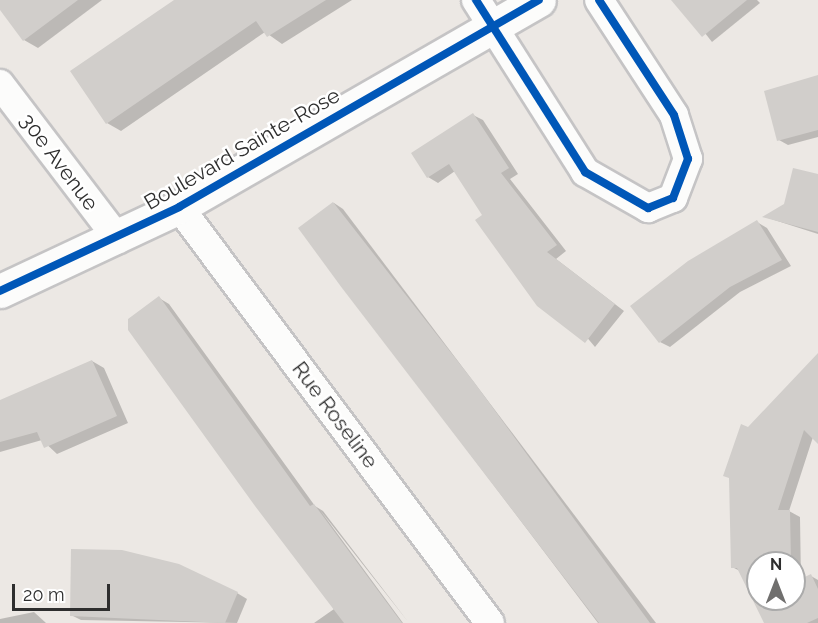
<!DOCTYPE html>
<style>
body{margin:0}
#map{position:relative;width:818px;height:623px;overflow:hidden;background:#ece8e4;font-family:Raleway,sans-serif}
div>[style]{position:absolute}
.shadow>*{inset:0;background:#0003}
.building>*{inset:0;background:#d1cecb}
.roads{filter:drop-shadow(2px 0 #c5c4c5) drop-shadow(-2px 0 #c5c4c5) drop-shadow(0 2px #c5c4c5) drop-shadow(0 -2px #c5c4c5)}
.minor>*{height:28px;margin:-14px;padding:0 14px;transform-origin:14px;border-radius:14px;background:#fcfcfb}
.tertiary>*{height:33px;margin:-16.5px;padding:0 16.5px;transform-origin:16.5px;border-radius:16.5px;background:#fcfcfb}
.cycleway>*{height:8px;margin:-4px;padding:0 4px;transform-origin:4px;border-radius:4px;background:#0057b8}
span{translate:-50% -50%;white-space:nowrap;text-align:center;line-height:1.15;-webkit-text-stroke:5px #fff;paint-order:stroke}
.street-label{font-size:21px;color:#2e2e2e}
.north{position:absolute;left:746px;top:551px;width:60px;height:60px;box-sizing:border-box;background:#fff;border:2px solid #ababab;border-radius:50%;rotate:0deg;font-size:16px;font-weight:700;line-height:24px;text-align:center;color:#2e2e2e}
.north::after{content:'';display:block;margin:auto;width:21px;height:27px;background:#706f6e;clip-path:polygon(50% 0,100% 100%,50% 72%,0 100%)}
.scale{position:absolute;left:12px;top:584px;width:98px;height:27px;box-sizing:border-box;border:3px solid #2e2e2e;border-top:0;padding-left:8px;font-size:18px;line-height:21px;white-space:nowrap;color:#2e2e2e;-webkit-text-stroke:4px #fff;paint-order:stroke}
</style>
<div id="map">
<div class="shadow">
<div style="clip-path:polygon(13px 0,102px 0,38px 48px,24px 40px)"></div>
<div style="clip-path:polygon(177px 0,352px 0,282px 44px,265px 32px,121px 131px,107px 123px)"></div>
<div style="clip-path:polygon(679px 0,757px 0,760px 3px,712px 42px)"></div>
<div style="clip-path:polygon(818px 77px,818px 137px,788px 145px,779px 140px)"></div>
<div style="clip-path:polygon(473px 115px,483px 120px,518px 174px,510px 179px,566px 251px,556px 259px,624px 311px,595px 347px,484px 215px,455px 171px,438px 183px,428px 177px)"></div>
<div style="clip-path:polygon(818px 176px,818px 234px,765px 217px,785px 205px)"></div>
<div style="clip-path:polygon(334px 203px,343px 209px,656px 623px,598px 623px,300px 229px)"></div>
<div style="clip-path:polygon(757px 222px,767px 228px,791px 266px,740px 292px,670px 347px,660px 342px)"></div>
<div style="clip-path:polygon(159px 298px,169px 304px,315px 506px,323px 511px,409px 623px,320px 510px,403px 623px,314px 623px,334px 609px)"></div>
<div style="clip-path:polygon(92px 361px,104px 368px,128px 423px,57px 454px,42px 440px,0 452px,0 402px)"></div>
<div style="clip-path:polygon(evenodd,818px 372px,818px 442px,813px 437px,789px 511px,800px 517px,801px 581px,811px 576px,818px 580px,818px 623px,765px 623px,740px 571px,732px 567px,748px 429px,818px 372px,758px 563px,794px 563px,794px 599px,758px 599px,758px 563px)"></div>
<div style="clip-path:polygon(237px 593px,247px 599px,237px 623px,81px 620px,71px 615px)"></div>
<div style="clip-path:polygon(34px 612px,46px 623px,0 623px,0 619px)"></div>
</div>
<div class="building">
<div style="clip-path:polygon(0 0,78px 0,23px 41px,0 10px)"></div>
<div style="clip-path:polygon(174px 0,326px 0,267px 37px,256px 21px,106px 124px,70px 71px)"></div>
<div style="clip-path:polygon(671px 0,747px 0,702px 37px)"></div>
<div style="clip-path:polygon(818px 75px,818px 130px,777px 141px,764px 91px)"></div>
<div style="clip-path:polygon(473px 113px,509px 168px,501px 173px,557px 245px,547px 252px,615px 304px,585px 343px,537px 306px,475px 220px,482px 215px,449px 164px,427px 178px,411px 153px)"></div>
<div style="clip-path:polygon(793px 168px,818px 174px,818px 232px,762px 217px,784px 204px)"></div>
<div style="clip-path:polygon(333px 202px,474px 382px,650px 623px,599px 623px,342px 288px,298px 228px)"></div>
<div style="clip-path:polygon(757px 220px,782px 260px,730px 287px,659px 343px,630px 306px,688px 261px)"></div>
<div style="clip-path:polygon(159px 296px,310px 506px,314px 504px,402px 623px,344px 623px,255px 506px,128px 330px,128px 319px)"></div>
<div style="clip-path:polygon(818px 353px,818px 444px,804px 430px,778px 510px,790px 510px,791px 563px,758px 563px,758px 599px,794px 599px,794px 582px,811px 574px,818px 589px,818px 618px,807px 623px,764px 623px,737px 568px,731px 568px,729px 478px,723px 476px,741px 424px,748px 427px)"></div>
<div style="clip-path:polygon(92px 360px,117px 416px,44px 448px,37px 432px,0 442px,0 400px)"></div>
<div style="clip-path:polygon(71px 549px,122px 550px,179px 564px,238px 592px,225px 623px,70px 616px)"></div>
</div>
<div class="roads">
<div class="minor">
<div style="left:476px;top:0;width:204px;rotate:57.6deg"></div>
<div style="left:585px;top:172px;width:73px;rotate:29.7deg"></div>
<div style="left:648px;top:208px;width:27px;rotate:-22deg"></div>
<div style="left:673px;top:198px;width:42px;rotate:-69deg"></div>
<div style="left:688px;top:159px;width:46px;rotate:-107.7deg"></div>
<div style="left:674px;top:115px;width:137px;rotate:-123.1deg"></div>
<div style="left:0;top:84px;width:195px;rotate:52.7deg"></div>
<div style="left:179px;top:207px;width:519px;rotate:53.22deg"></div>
</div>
<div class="tertiary">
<div style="left:0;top:291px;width:198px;rotate:-25.1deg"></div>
<div style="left:179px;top:207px;width:415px;rotate:-29.9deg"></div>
</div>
</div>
<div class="cycleway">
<div style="left:476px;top:0;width:204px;rotate:57.6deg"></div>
<div style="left:585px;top:172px;width:73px;rotate:29.7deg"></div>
<div style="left:648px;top:208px;width:27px;rotate:-22deg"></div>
<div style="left:673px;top:198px;width:42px;rotate:-69deg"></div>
<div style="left:688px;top:159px;width:46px;rotate:-107.7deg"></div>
<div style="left:674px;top:115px;width:137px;rotate:-123.1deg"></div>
<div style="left:0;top:291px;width:198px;rotate:-25.1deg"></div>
<div style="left:179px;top:207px;width:415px;rotate:-29.9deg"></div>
</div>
<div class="street-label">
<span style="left:242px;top:149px;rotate:-30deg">Boulevard Sainte-Rose</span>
<span style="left:59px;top:162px;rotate:53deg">30e Avenue</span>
<span style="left:335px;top:415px;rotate:53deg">Rue Roseline</span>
</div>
<div class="north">N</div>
<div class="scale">20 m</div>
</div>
